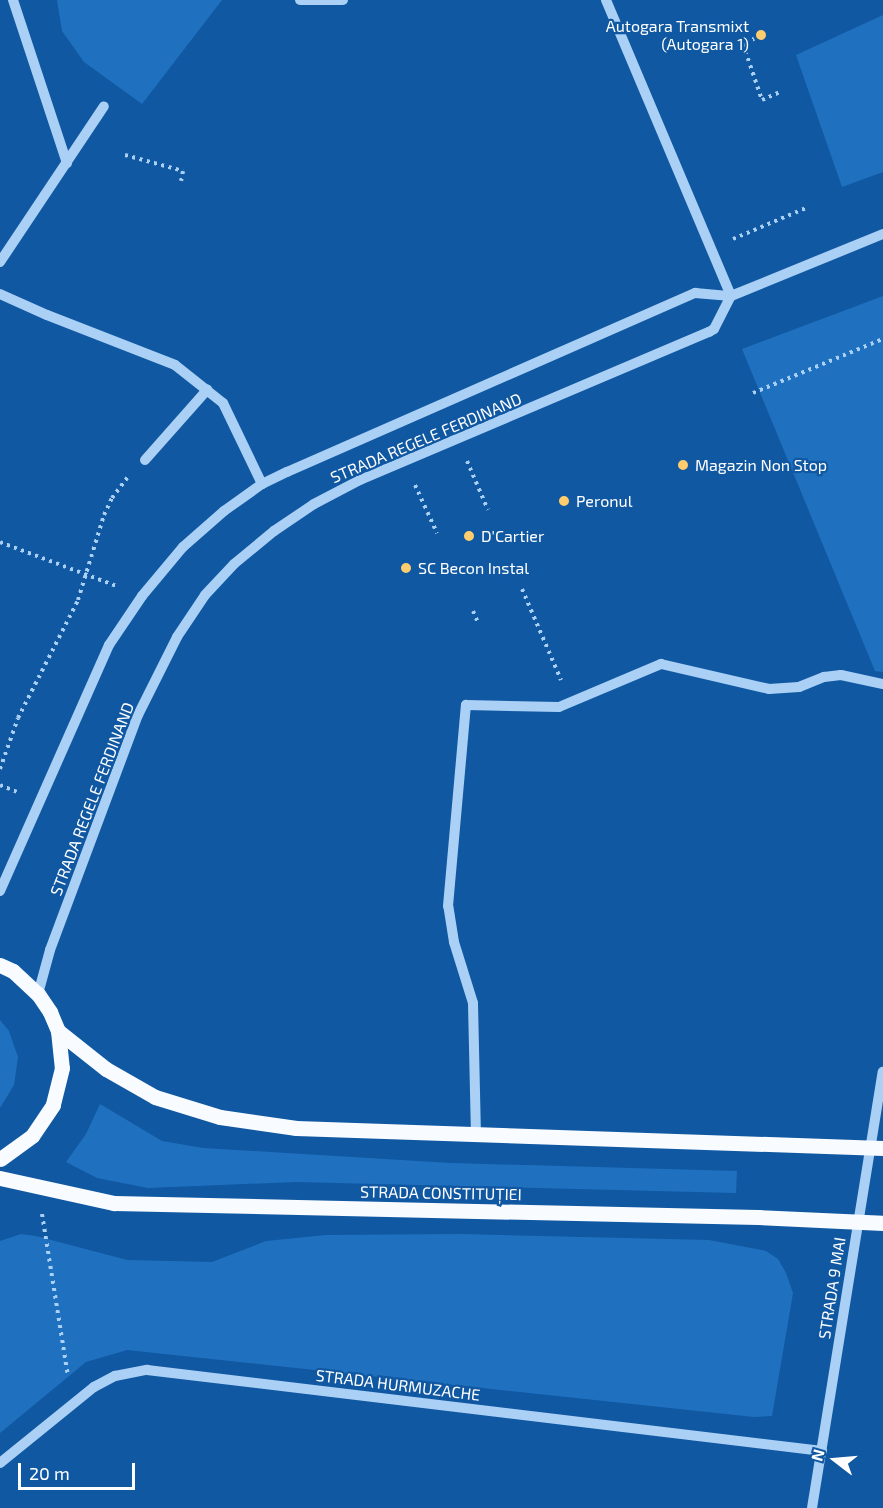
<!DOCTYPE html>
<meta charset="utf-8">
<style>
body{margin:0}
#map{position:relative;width:883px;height:1508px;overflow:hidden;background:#1058a2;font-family:"Exo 2",sans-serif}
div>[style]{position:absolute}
.green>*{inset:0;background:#1f71c0}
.path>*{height:4px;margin-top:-2px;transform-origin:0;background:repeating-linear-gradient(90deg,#aad0f6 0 3px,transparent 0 7.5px)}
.minor>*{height:10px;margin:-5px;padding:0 5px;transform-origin:5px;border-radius:5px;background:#aad0f6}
.major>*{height:15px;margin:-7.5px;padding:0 7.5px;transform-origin:7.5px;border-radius:7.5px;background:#f8fbff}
.dots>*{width:16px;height:16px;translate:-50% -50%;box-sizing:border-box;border:3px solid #1058a2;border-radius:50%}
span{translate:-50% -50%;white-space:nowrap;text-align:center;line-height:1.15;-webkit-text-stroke:4.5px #1058a2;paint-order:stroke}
.poi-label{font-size:16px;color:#fff}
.right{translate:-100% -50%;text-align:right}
.left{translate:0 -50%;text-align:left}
.street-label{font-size:16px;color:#fff}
.north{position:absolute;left:805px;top:1430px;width:60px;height:60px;-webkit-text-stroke:4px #1058a2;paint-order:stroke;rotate:286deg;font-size:16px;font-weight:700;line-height:24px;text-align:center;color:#fff}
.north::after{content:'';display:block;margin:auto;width:21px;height:27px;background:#fff;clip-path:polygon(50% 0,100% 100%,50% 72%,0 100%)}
.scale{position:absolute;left:18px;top:1463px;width:117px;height:27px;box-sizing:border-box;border:3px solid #fff;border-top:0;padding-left:8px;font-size:18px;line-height:21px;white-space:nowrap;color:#fff;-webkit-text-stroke:4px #1058a2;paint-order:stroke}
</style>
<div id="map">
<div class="green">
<div style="clip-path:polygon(57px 0,222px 0,142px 104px,84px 62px,62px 31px)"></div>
<div style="clip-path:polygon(883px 15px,883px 172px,842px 187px,796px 55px)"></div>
<div style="clip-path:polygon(883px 296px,883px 672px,875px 671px,742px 349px)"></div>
<div style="clip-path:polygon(0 1020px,9px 1031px,18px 1057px,14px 1085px,0 1108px)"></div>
<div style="clip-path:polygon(100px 1104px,162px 1141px,203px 1148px,450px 1163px,737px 1171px,736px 1193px,296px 1182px,148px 1188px,97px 1178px,66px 1162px,86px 1134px)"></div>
<div style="clip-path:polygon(21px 1234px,36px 1236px,127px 1260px,212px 1262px,266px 1241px,326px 1235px,461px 1234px,709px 1240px,766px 1251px,778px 1259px,786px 1273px,793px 1293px,772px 1416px,754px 1417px,127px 1350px,86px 1362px,0 1433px,0 1241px)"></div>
</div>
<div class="path">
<div style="left:762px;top:35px;width:21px;rotate:155deg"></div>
<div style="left:743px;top:44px;width:59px;rotate:71.3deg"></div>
<div style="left:762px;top:100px;width:20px;rotate:-24deg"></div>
<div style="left:125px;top:155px;width:60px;rotate:15.4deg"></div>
<div style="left:183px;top:171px;width:10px;rotate:101deg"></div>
<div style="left:733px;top:239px;width:79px;rotate:-23deg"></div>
<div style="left:753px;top:393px;width:141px;rotate:-22.6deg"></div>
<div style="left:467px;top:461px;width:53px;rotate:66.8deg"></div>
<div style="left:415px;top:485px;width:53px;rotate:65.4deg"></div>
<div style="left:0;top:542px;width:127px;rotate:20.7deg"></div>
<div style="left:522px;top:589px;width:99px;rotate:66.8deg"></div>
<div style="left:473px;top:611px;width:13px;rotate:67deg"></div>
<div style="left:0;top:769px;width:54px;rotate:-70.6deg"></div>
<div style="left:18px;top:718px;width:132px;rotate:-63deg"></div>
<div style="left:78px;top:600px;width:89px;rotate:-73deg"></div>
<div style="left:104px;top:515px;width:19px;rotate:-65deg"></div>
<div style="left:112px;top:498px;width:26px;rotate:-53deg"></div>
<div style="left:0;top:785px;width:18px;rotate:22deg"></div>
<div style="left:42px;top:1214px;width:164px;rotate:80.9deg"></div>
</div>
<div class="minor">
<div style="left:13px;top:0;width:172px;rotate:71.7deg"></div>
<div style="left:300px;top:0;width:43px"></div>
<div style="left:606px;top:0;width:321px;rotate:67.1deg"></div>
<div style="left:0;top:262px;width:187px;rotate:-56.3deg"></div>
<div style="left:0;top:294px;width:51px;rotate:24.1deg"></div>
<div style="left:47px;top:315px;width:137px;rotate:21.3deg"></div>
<div style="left:175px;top:365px;width:61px;rotate:38.4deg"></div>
<div style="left:223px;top:403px;width:90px;rotate:64.3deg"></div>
<div style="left:145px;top:460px;width:94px;rotate:-48.5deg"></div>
<div style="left:0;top:891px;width:269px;rotate:-66.1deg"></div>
<div style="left:109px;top:645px;width:59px;rotate:-56deg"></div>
<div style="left:142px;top:596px;width:64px;rotate:-50.1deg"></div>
<div style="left:183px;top:547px;width:55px;rotate:-41.3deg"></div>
<div style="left:224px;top:511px;width:47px;rotate:-35.4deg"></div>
<div style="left:262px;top:484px;width:28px;rotate:-26deg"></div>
<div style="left:287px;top:472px;width:446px;rotate:-23.7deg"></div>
<div style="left:695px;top:293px;width:36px;rotate:5deg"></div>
<div style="left:731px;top:296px;width:164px;rotate:-22.2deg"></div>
<div style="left:38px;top:994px;width:46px;rotate:-74.7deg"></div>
<div style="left:50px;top:950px;width:251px;rotate:-69.5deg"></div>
<div style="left:138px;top:715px;width:87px;rotate:-63.4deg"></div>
<div style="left:177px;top:637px;width:50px;rotate:-56.3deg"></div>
<div style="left:205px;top:595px;width:42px;rotate:-46.9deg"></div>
<div style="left:234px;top:564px;width:52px;rotate:-39.5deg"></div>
<div style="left:274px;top:531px;width:48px;rotate:-34deg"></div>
<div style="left:314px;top:504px;width:52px;rotate:-27.6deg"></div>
<div style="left:360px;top:480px;width:379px;rotate:-23deg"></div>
<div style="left:709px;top:332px;width:6px;rotate:-31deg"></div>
<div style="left:714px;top:329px;width:37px;rotate:-63deg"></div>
<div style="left:476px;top:1136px;width:133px;rotate:-91.3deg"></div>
<div style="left:473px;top:1003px;width:64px;rotate:-107.3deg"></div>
<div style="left:454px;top:942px;width:36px;rotate:-99deg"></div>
<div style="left:448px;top:906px;width:202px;rotate:-84.9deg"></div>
<div style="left:466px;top:705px;width:93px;rotate:1.2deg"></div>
<div style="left:559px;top:707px;width:111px;rotate:-22.9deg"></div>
<div style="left:661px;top:664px;width:111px;rotate:13deg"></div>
<div style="left:769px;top:689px;width:30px;rotate:-4deg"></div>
<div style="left:799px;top:687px;width:27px;rotate:-22deg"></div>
<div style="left:824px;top:677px;width:17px;rotate:-7deg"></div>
<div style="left:841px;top:675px;width:43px;rotate:12.1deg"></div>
<div style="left:0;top:1463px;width:121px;rotate:-39deg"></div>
<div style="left:94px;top:1387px;width:24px;rotate:-28deg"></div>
<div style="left:115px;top:1376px;width:33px;rotate:-11deg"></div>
<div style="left:147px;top:1370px;width:680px;rotate:6.84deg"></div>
<div style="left:812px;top:1508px;width:442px;rotate:-80.8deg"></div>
</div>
<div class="major">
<div style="left:0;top:965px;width:14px;rotate:25deg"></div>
<div style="left:13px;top:971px;width:34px;rotate:43deg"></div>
<div style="left:38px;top:994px;width:22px;rotate:56deg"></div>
<div style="left:50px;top:1012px;width:21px;rotate:67deg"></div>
<div style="left:58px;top:1031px;width:37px;rotate:84deg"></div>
<div style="left:62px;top:1068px;width:38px;rotate:104deg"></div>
<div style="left:53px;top:1105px;width:37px;rotate:124deg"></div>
<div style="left:32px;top:1136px;width:39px;rotate:144deg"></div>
<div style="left:58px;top:1031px;width:61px;rotate:38.4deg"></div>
<div style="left:106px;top:1069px;width:56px;rotate:29.7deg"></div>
<div style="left:155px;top:1097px;width:68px;rotate:17.1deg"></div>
<div style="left:220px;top:1117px;width:77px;rotate:8.2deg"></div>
<div style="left:296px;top:1128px;width:587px;rotate:1.95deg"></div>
<div style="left:0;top:1178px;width:117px;rotate:12.4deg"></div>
<div style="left:114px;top:1203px;width:644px;rotate:1.25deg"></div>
<div style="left:758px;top:1217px;width:125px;rotate:2.7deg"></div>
</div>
<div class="dots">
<div style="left:761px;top:35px;background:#ffcd6e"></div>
<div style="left:683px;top:465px;background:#ffcd6e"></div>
<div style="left:564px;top:501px;background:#ffcd6e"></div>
<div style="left:469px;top:536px;background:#ffcd6e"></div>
<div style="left:406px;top:568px;background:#ffcd6e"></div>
</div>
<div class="poi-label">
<span class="right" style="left:749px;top:35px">Autogara Transmixt<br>(Autogara 1)</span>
<span class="left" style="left:695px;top:465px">Magazin Non Stop</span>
<span class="left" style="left:576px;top:501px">Peronul</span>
<span class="left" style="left:481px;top:536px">D'Cartier</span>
<span class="left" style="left:418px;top:568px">SC Becon Instal</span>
</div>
<div class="street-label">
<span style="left:426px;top:438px;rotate:-23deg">STRADA REGELE FERDINAND</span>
<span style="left:92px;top:799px;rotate:-69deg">STRADA REGELE FERDINAND</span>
<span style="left:441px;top:1193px;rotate:1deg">STRADA CONSTITUȚIEI</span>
<span style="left:832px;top:1288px;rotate:-81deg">STRADA 9 MAI</span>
<span style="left:398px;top:1385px;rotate:7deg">STRADA HURMUZACHE</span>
</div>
<div class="north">N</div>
<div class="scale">20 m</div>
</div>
